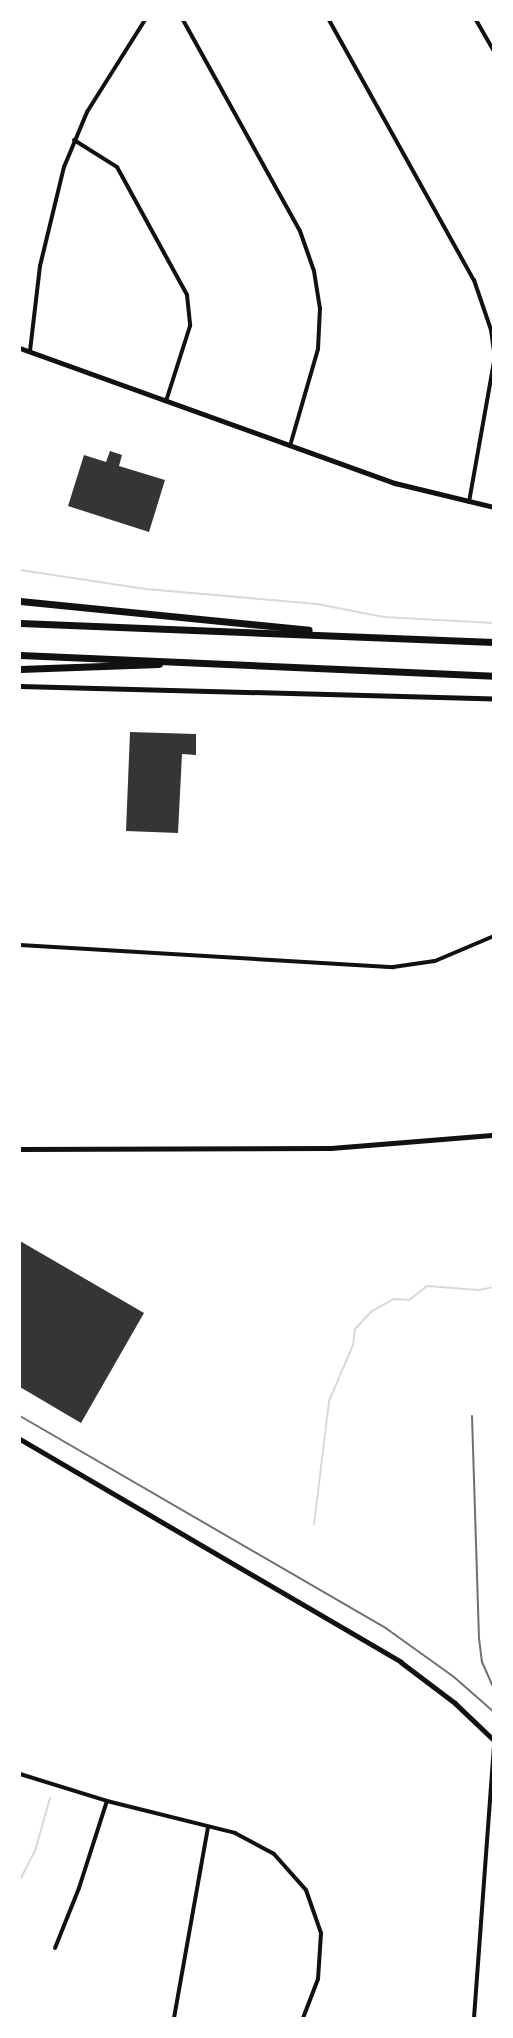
<!DOCTYPE html>
<style>
body{margin:0}
#map{position:relative;width:513px;height:2038px;overflow:hidden;background:#fff;font-family:Lato,sans-serif}
div>[style]{position:absolute}
.stream>*{height:2px;margin:-1px;padding:0 1px;transform-origin:1px;border-radius:1px;background:#d9d9d9}
.building>*{inset:0;background:#353535}
.minor>*{height:4px;margin:-2px;padding:0 2px;transform-origin:2px;border-radius:2px;background:#111}
.tertiary>*{height:4.5px;margin:-2.25px;padding:0 2.25px;transform-origin:2.25px;border-radius:2.25px;background:#111}
.motorway>*{height:7px;margin:-3.5px;padding:0 3.5px;transform-origin:3.5px;border-radius:3.5px;background:#111}
.rail>*{height:2px;margin:-1px;padding:0 1px;transform-origin:1px;border-radius:1px;background:#707070}
span{translate:-50% -50%;white-space:nowrap;text-align:center;line-height:1.15;-webkit-text-stroke:4.5px #fff;paint-order:stroke}
.frame{position:absolute;inset:0;border:21px solid #fff;pointer-events:none}
</style>
<div id="map">
<div class="stream">
<div style="left:20px;top:570px;width:127px;rotate:8.6deg"></div>
<div style="left:146px;top:589px;width:172px;rotate:5deg"></div>
<div style="left:317px;top:604px;width:68px;rotate:11deg"></div>
<div style="left:384px;top:617px;width:110px;rotate:3.1deg"></div>
<div style="left:314px;top:1524px;width:124px;rotate:-83deg"></div>
<div style="left:329px;top:1401px;width:61px;rotate:-66.8deg"></div>
<div style="left:353px;top:1345px;width:16px;rotate:-83deg"></div>
<div style="left:355px;top:1329px;width:25px;rotate:-47deg"></div>
<div style="left:372px;top:1311px;width:25px;rotate:-29deg"></div>
<div style="left:394px;top:1299px;width:15px;rotate:4deg"></div>
<div style="left:409px;top:1300px;width:23px;rotate:-38deg"></div>
<div style="left:427px;top:1286px;width:52px;rotate:4.4deg"></div>
<div style="left:479px;top:1290px;width:15px;rotate:-11deg"></div>
<div style="left:20px;top:1880px;width:33px;rotate:-63deg"></div>
<div style="left:35px;top:1851px;width:55px;rotate:-74.2deg"></div>
</div>
<div class="building">
<div style="clip-path:polygon(110px 451px,122px 455px,119px 466px,165px 480px,149px 532px,68px 506px,84px 455px,106px 462px)"></div>
<div style="clip-path:polygon(130px 732px,196px 734px,196px 755px,182px 754px,178px 833px,126px 831px)"></div>
<div style="clip-path:polygon(20px 1241px,144px 1313px,81px 1423px,20px 1387px)"></div>
</div>
<div class="minor">
<div style="left:183px;top:20px;width:241px;rotate:61deg"></div>
<div style="left:300px;top:231px;width:42px;rotate:70.7deg"></div>
<div style="left:314px;top:271px;width:37px;rotate:81deg"></div>
<div style="left:320px;top:308px;width:41px;rotate:92.8deg"></div>
<div style="left:318px;top:349px;width:101px;rotate:106.1deg"></div>
<div style="left:329px;top:20px;width:298px;rotate:60.9deg"></div>
<div style="left:474px;top:280px;width:53px;rotate:71.2deg"></div>
<div style="left:491px;top:330px;width:22px;rotate:82deg"></div>
<div style="left:476px;top:20px;width:36px;rotate:60deg"></div>
<div style="left:74px;top:140px;width:51px;rotate:32.1deg"></div>
<div style="left:117px;top:167px;width:146px;rotate:61.3deg"></div>
<div style="left:187px;top:295px;width:31px;rotate:84deg"></div>
<div style="left:190px;top:326px;width:79px;rotate:107.7deg"></div>
<div style="left:30px;top:351px;width:86px;rotate:-83.3deg"></div>
<div style="left:40px;top:266px;width:102px;rotate:-76.4deg"></div>
<div style="left:64px;top:167px;width:60px;rotate:-67.3deg"></div>
<div style="left:87px;top:112px;width:109px;rotate:-57.8deg"></div>
<div style="left:469px;top:502px;width:143px;rotate:-79.9deg"></div>
<div style="left:20px;top:945px;width:374px;rotate:3.4deg"></div>
<div style="left:393px;top:967px;width:42px;rotate:-8.1deg"></div>
<div style="left:435px;top:961px;width:64px;rotate:-23deg"></div>
<div style="left:20px;top:1774px;width:91px;rotate:17.2deg"></div>
<div style="left:107px;top:1801px;width:132px;rotate:14deg"></div>
<div style="left:235px;top:1833px;width:44px;rotate:28.3deg"></div>
<div style="left:274px;top:1854px;width:48px;rotate:48.4deg"></div>
<div style="left:306px;top:1890px;width:46px;rotate:70.8deg"></div>
<div style="left:321px;top:1933px;width:46px;rotate:93.7deg"></div>
<div style="left:318px;top:1979px;width:42px;rotate:111deg"></div>
<div style="left:55px;top:1948px;width:65px;rotate:-68.2deg"></div>
<div style="left:79px;top:1888px;width:91px;rotate:-72.2deg"></div>
<div style="left:174px;top:2018px;width:194px;rotate:-79.9deg"></div>
<div style="left:474px;top:2018px;width:272px;rotate:-85.8deg"></div>
</div>
<div class="tertiary">
<div style="left:20px;top:348px;width:399px;rotate:19.8deg"></div>
<div style="left:395px;top:483px;width:102px;rotate:13.6deg"></div>
<div style="left:20px;top:686px;width:474px;rotate:1.5deg"></div>
<div style="left:20px;top:1149px;width:311px;rotate:-0.2deg"></div>
<div style="left:331px;top:1148px;width:164px;rotate:-4.6deg"></div>
<div style="left:20px;top:1439px;width:441px;rotate:30.3deg"></div>
<div style="left:401px;top:1662px;width:68px;rotate:37.2deg"></div>
<div style="left:455px;top:1703px;width:54px;rotate:43.5deg"></div>
</div>
<div class="motorway">
<div style="left:20px;top:601px;width:290px;rotate:5.7deg"></div>
<div style="left:20px;top:623px;width:474px;rotate:2.3deg"></div>
<div style="left:20px;top:655px;width:474px;rotate:2.5deg"></div>
<div style="left:20px;top:669px;width:139px;rotate:-2.1deg"></div>
</div>
<div class="rail">
<div style="left:20px;top:1416px;width:424px;rotate:30.1deg"></div>
<div style="left:387px;top:1629px;width:82px;rotate:35.6deg"></div>
<div style="left:454px;top:1677px;width:53px;rotate:41.2deg"></div>
<div style="left:472px;top:1416px;width:222px;rotate:88.2deg"></div>
<div style="left:479px;top:1638px;width:24px;rotate:83deg"></div>
<div style="left:482px;top:1662px;width:30px;rotate:66deg"></div>
</div>
<div class="frame"></div>
</div>
